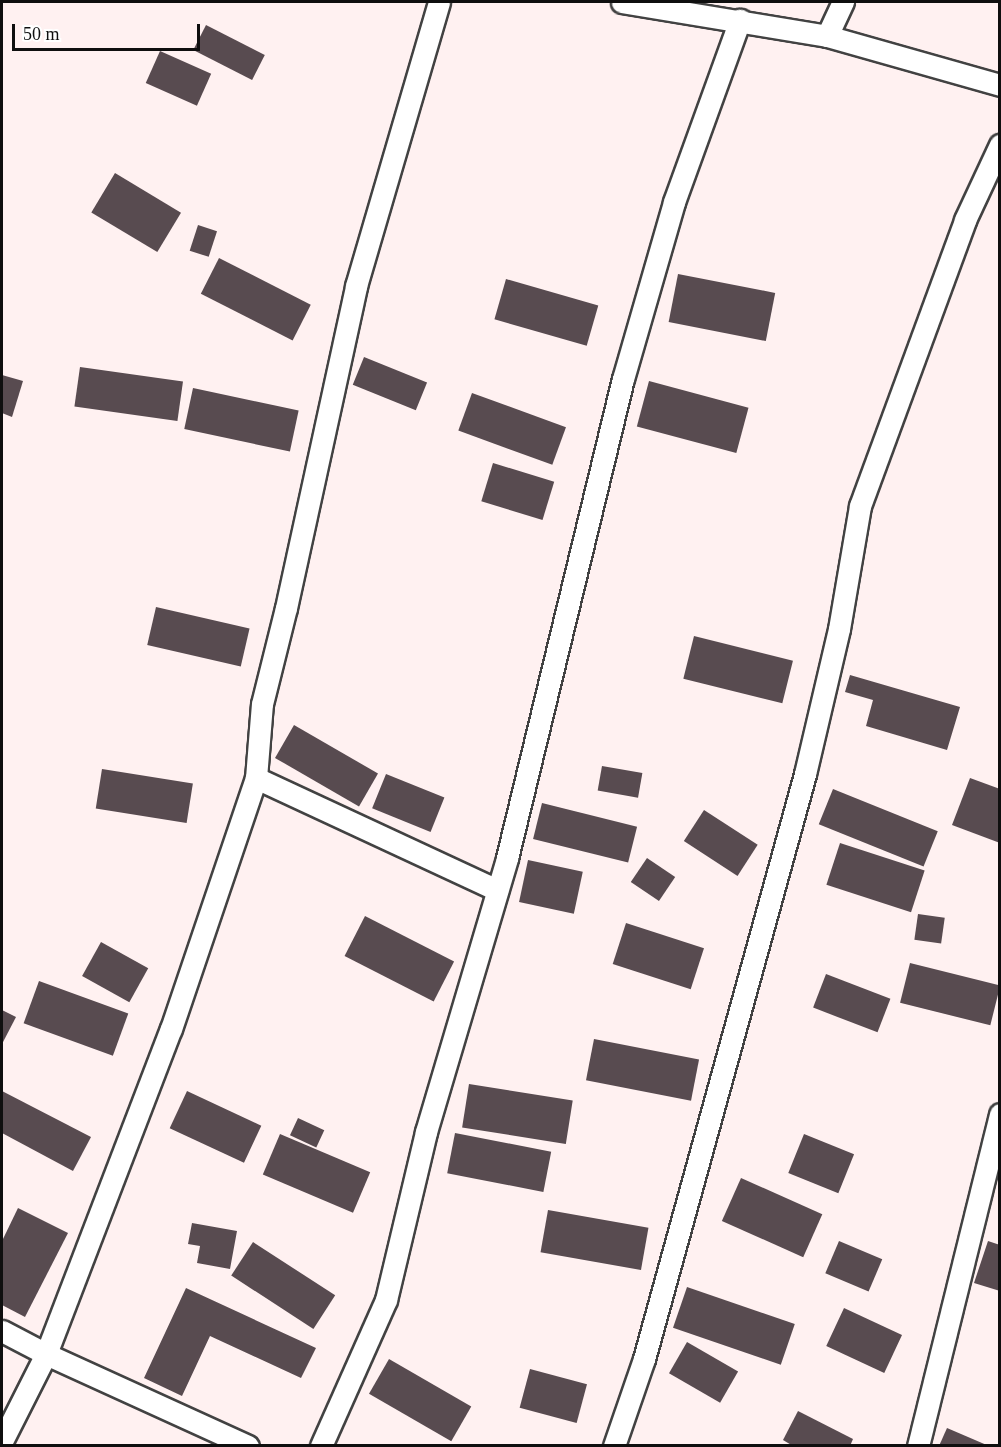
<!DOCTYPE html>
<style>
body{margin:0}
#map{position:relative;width:1001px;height:1447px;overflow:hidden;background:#fff1f1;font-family:Georgia,serif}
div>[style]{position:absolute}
.building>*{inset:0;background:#584b50;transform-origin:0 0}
.roads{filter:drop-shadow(2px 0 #424242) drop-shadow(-2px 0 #424242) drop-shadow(0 2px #424242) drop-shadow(0 -2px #424242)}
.minor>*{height:21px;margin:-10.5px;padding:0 10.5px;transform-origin:10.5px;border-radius:10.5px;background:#fff}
span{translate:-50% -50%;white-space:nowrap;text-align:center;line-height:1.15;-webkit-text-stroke:6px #fff;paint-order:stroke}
.frame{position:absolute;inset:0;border:3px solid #0f0f0f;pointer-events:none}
.scale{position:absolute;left:12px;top:24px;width:188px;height:27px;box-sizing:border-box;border:3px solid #0f0f0f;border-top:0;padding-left:8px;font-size:18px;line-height:21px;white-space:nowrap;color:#0f0f0f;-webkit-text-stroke:4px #fff;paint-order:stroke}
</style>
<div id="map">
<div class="building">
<div style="left:206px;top:25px;width:66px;height:28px;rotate:27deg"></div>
<div style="left:160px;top:51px;width:56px;height:35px;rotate:24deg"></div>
<div style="left:115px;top:173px;width:77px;height:46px;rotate:31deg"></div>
<div style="left:198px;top:225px;width:20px;height:27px;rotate:18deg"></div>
<div style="left:219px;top:258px;width:103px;height:40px;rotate:27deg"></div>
<div style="left:678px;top:274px;width:99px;height:49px;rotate:11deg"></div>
<div style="left:506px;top:279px;width:96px;height:42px;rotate:16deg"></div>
<div style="left:364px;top:357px;width:68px;height:30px;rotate:22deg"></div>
<div style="left:80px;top:367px;width:104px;height:40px;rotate:8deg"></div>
<div style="clip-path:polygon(2px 375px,23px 381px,12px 417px,2px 413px)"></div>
<div style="left:649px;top:381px;width:103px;height:47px;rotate:15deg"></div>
<div style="left:193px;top:388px;width:108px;height:42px;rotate:12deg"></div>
<div style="left:472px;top:393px;width:100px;height:40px;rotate:20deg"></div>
<div style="left:493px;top:463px;width:64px;height:40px;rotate:17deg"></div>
<div style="left:156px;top:607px;width:96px;height:39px;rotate:13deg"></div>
<div style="left:694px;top:636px;width:102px;height:44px;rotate:14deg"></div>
<div style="clip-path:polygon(850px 675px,960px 707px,947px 750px,866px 726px,873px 700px,845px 692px)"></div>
<div style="left:294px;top:725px;width:97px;height:38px;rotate:30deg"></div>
<div style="left:602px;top:766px;width:41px;height:25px;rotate:10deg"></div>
<div style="left:102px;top:769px;width:92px;height:40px;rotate:9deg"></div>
<div style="left:386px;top:774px;width:63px;height:37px;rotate:22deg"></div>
<div style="clip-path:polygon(970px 778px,1000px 789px,1000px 843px,952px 825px)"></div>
<div style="left:833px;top:789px;width:113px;height:38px;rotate:22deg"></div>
<div style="left:542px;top:803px;width:98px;height:37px;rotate:14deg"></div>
<div style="left:704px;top:810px;width:64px;height:37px;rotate:33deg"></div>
<div style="left:840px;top:843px;width:89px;height:44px;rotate:18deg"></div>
<div style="left:647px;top:858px;width:34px;height:29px;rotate:34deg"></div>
<div style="left:528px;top:860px;width:56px;height:43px;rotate:12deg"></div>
<div style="left:918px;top:914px;width:27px;height:26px;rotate:8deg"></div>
<div style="left:365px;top:916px;width:100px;height:45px;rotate:27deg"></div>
<div style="left:626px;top:923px;width:82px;height:43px;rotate:18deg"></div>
<div style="left:101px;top:942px;width:54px;height:39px;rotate:29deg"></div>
<div style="left:910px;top:963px;width:93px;height:41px;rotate:14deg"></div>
<div style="left:826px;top:974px;width:69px;height:36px;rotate:21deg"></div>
<div style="left:39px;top:981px;width:95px;height:45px;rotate:20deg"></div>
<div style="clip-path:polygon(2px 1010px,16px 1017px,2px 1044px)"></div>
<div style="left:594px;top:1039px;width:107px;height:42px;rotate:11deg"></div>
<div style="left:469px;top:1084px;width:105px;height:44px;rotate:9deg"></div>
<div style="clip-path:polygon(2px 1091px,91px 1137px,73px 1171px,2px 1133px)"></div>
<div style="left:187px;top:1091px;width:82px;height:41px;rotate:25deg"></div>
<div style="left:298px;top:1118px;width:29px;height:19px;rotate:25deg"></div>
<div style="left:455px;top:1133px;width:98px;height:41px;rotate:11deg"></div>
<div style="left:280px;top:1134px;width:98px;height:44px;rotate:23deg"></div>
<div style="left:804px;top:1134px;width:54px;height:42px;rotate:22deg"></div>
<div style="left:741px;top:1178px;width:89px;height:47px;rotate:24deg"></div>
<div style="clip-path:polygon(18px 1208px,68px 1233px,25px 1317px,2px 1305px,2px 1241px)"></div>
<div style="left:548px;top:1210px;width:102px;height:43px;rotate:10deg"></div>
<div style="clip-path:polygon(192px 1223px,237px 1231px,230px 1269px,197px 1263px,200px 1246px,188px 1244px)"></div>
<div style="left:839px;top:1241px;width:47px;height:35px;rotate:23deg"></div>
<div style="clip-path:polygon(988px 1241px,1000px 1245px,1000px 1291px,974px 1283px)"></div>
<div style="left:253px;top:1242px;width:98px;height:40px;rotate:33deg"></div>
<div style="left:687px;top:1287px;width:114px;height:43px;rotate:19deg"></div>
<div style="clip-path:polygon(186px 1288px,316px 1348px,301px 1378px,210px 1336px,182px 1396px,144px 1378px)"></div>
<div style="left:844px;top:1308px;width:64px;height:42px;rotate:25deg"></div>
<div style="left:687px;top:1342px;width:59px;height:36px;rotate:30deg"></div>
<div style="left:389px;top:1359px;width:95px;height:40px;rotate:30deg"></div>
<div style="left:530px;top:1369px;width:59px;height:40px;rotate:15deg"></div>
<div style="clip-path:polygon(798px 1411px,853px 1439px,850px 1446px,793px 1446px,783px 1440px)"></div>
<div style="clip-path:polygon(947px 1428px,989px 1446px,939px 1446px)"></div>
</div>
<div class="roads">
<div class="minor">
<div style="left:622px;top:2px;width:208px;rotate:9.4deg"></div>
<div style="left:827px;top:36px;width:180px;rotate:15.8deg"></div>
<div style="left:827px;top:36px;width:38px;rotate:-65deg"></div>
<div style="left:256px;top:778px;width:74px;rotate:-85.4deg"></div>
<div style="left:262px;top:704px;width:99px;rotate:-76deg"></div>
<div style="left:286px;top:608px;width:330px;rotate:-77.7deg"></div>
<div style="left:356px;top:286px;width:296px;rotate:-73.7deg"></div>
<div style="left:2px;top:1331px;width:50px;rotate:27.6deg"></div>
<div style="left:46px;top:1354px;width:348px;rotate:-69deg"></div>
<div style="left:171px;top:1029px;width:265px;rotate:-71.3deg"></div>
<div style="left:256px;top:778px;width:266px;rotate:24.9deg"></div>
<div style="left:2px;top:1441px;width:97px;rotate:-63.2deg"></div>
<div style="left:46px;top:1354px;width:222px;rotate:24.5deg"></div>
<div style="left:321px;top:1446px;width:160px;rotate:-66deg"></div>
<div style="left:386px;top:1300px;width:173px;rotate:-76.6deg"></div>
<div style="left:426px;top:1132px;width:286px;rotate:-73.5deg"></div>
<div style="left:507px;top:858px;width:493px;rotate:-76.4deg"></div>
<div style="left:623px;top:379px;width:184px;rotate:-73.9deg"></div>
<div style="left:674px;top:202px;width:194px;rotate:-70.1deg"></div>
<div style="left:614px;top:1446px;width:92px;rotate:-71deg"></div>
<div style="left:644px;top:1359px;width:607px;rotate:-74.61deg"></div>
<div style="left:805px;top:774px;width:149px;rotate:-76.8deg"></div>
<div style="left:839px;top:629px;width:125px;rotate:-80.3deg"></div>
<div style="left:860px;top:506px;width:305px;rotate:-69.8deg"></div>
<div style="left:965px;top:220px;width:83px;rotate:-65deg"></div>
<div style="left:918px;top:1446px;width:342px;rotate:-76.1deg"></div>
</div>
</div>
<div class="frame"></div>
<div class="scale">50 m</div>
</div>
